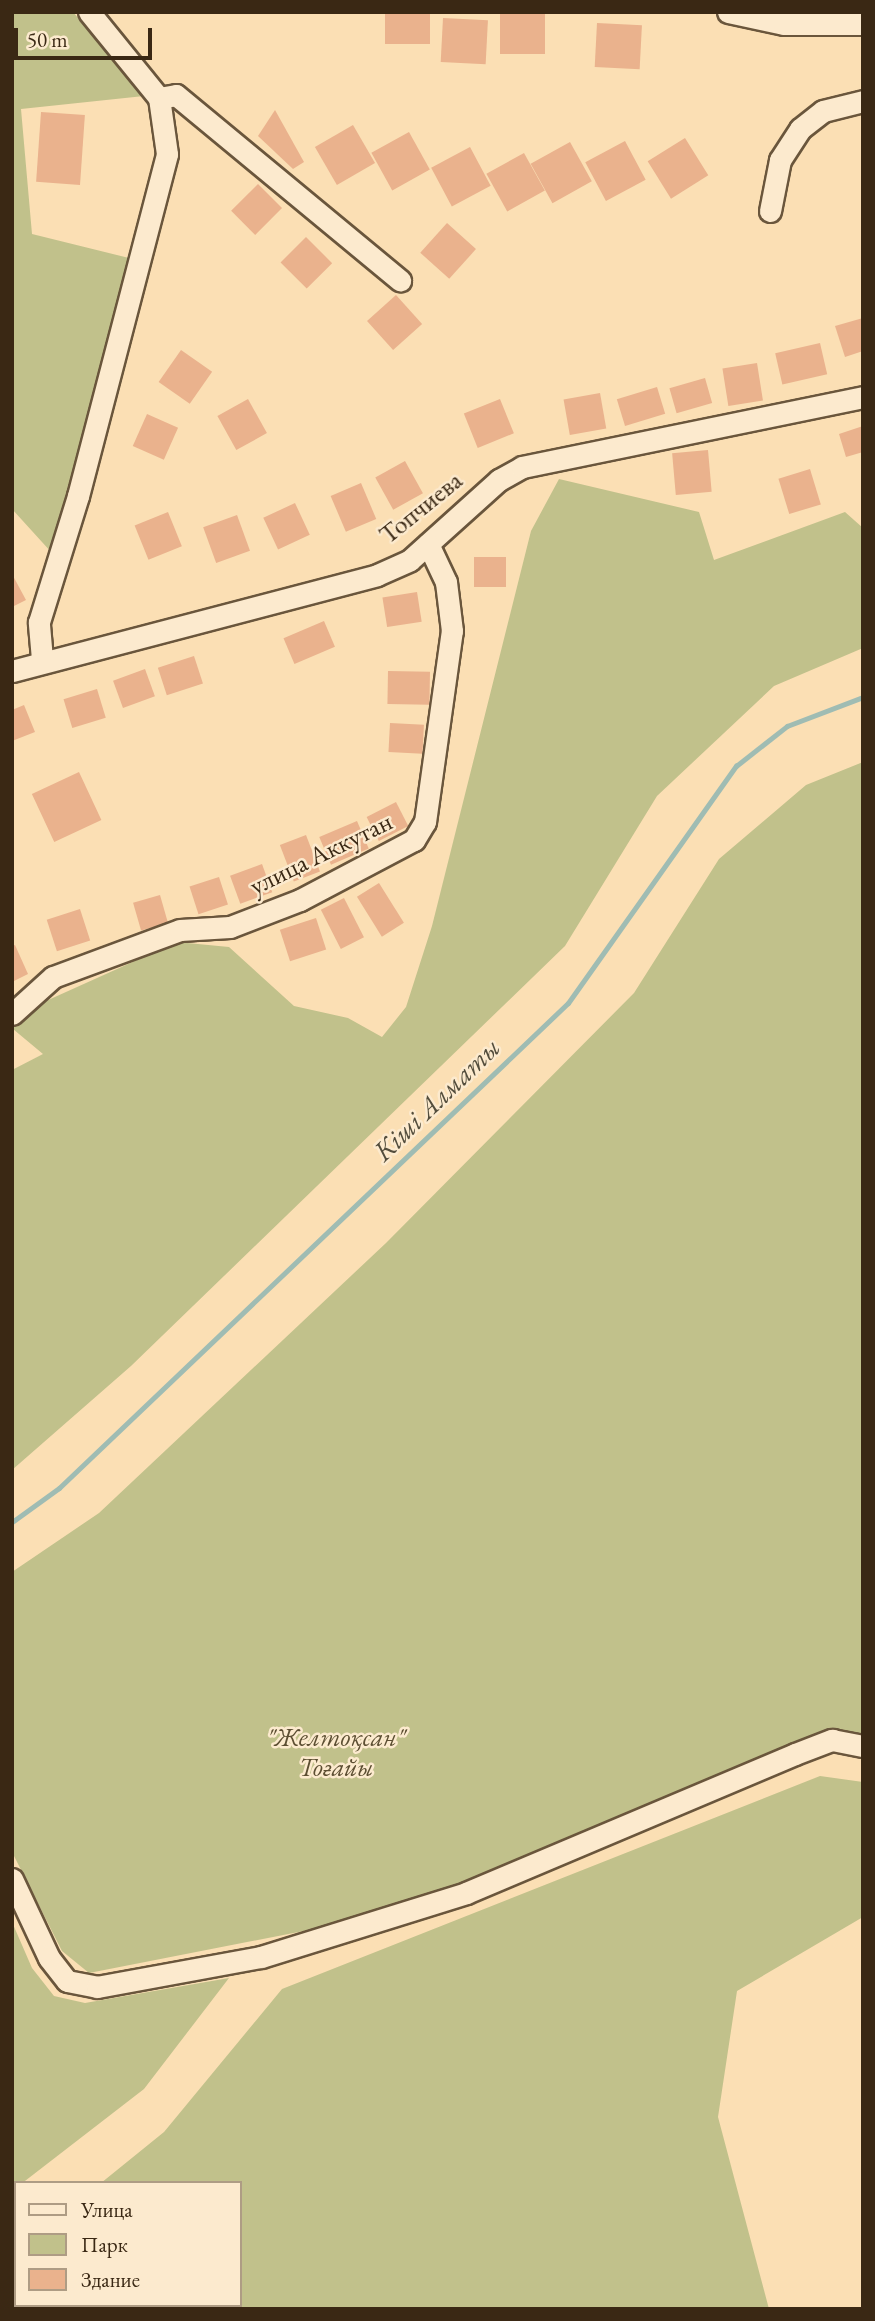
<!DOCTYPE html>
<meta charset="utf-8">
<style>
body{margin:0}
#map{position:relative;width:875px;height:2321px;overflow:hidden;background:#fbdfb4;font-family:"EB Garamond",serif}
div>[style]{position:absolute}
.green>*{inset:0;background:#c1c18b}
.stream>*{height:5px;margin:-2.5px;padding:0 2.5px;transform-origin:2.5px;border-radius:2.5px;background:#9fbcb3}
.building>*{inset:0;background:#eab28d;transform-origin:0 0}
.roads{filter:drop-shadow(2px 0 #6a563c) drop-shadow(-2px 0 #6a563c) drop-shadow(0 2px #6a563c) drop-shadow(0 -2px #6a563c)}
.street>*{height:21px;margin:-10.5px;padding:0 10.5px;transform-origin:10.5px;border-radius:10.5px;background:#fceace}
span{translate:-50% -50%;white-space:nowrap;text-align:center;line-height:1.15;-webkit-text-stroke:5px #fceace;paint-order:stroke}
.street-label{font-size:26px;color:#3a2814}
.park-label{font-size:26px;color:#5c4e32;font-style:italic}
.water-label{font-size:28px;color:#534d3c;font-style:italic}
.frame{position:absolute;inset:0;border:14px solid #3a2814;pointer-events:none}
.legend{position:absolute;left:14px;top:2181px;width:228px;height:126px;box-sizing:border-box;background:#fceace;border:2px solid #ae9c84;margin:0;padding:9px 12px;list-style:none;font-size:21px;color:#3a2814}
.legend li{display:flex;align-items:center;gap:14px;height:35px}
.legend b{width:35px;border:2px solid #ae9c84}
.scale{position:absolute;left:14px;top:28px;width:138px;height:32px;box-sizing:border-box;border:4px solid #3a2814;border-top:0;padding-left:9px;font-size:21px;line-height:24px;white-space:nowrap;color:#3a2814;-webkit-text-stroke:5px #fceace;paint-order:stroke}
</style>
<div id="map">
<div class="green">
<div style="clip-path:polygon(12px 12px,73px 12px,144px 96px,21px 109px,32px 234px,129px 258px,52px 553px,12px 509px)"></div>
<div style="clip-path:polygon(559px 479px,699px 512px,714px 560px,845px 512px,863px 528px,863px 648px,774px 686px,657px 796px,565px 946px,131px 1366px,12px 1470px,12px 1070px,43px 1054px,13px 1029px,26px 1010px,177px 942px,229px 947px,294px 1006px,348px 1018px,382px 1037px,406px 1007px,432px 926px,531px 531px)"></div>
<div style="clip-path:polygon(863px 762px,863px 1739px,645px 1813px,380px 1916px,89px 1973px,62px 1951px,12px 1852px,12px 1572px,99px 1513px,386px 1243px,634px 993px,719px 859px,806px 785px)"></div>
<div style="clip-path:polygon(820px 1776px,863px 1782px,863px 1917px,737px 1991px,718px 2117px,769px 2309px,12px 2309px,16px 2244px,16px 2305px,240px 2305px,240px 2183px,101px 2183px,164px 2132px,282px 1989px)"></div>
<div style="clip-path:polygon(12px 1922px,32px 1968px,54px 1996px,85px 2003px,229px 1978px,144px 2089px,12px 2191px)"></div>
</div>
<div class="stream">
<div style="left:12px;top:1522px;width:58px;rotate:-35.9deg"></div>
<div style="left:59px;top:1488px;width:703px;rotate:-43.62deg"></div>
<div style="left:568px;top:1003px;width:291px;rotate:-54.7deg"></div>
<div style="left:736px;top:766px;width:65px;rotate:-38.1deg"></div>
<div style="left:787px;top:726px;width:81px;rotate:-20.9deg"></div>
</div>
<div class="building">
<div style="left:385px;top:12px;width:45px;height:32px"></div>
<div style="left:500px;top:12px;width:45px;height:42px"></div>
<div style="left:443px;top:18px;width:45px;height:44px;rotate:3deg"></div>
<div style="left:597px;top:23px;width:45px;height:44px;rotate:3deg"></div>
<div style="clip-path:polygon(275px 110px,304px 162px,293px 169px,258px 136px)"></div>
<div style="left:41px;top:112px;width:44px;height:70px;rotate:4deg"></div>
<div style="left:353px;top:125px;width:44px;height:44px;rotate:60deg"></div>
<div style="left:409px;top:132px;width:43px;height:43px;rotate:61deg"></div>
<div style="left:685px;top:138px;width:44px;height:44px;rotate:58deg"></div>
<div style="left:625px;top:141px;width:44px;height:45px;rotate:62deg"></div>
<div style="left:570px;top:142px;width:45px;height:45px;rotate:61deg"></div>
<div style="left:470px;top:147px;width:44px;height:44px;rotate:62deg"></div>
<div style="left:524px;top:153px;width:43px;height:43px;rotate:61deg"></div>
<div style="left:258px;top:184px;width:34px;height:38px;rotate:45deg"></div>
<div style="left:447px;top:223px;width:39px;height:40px;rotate:42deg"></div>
<div style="left:306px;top:237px;width:37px;height:36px;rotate:45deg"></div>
<div style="left:396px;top:295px;width:39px;height:39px;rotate:48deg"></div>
<div style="clip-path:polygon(863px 318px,863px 351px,845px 357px,835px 326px)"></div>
<div style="left:820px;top:343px;width:32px;height:46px;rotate:77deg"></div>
<div style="left:181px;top:350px;width:38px;height:39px;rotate:35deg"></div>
<div style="left:757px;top:363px;width:38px;height:35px;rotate:81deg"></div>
<div style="left:705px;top:378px;width:26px;height:37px;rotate:74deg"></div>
<div style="left:657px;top:387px;width:28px;height:42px;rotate:73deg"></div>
<div style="left:600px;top:393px;width:36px;height:37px;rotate:80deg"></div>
<div style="left:248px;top:399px;width:39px;height:35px;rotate:61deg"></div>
<div style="left:500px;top:399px;width:37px;height:39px;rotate:68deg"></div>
<div style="left:147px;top:414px;width:34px;height:35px;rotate:24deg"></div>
<div style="clip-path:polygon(863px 426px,863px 452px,846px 457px,839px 434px)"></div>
<div style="left:708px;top:450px;width:42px;height:36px;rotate:85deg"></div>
<div style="left:405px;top:461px;width:37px;height:34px;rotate:61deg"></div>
<div style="left:810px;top:469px;width:37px;height:33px;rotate:73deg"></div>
<div style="left:361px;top:483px;width:39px;height:33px;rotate:67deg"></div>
<div style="left:295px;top:503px;width:35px;height:35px;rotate:65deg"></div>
<div style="left:168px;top:512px;width:37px;height:36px;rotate:68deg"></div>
<div style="left:237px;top:515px;width:38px;height:36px;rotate:70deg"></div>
<div style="left:474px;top:557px;width:32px;height:30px"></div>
<div style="clip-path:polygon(12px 574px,26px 600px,12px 607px)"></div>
<div style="left:417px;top:592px;width:30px;height:35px;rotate:81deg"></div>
<div style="left:324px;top:621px;width:28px;height:44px;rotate:67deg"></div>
<div style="left:194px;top:656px;width:29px;height:38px;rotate:72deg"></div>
<div style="left:145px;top:669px;width:29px;height:34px;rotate:70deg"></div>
<div style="left:388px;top:671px;width:42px;height:33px;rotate:1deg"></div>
<div style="left:97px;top:689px;width:30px;height:35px;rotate:73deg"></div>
<div style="clip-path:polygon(24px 705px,35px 732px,12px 741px,12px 710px)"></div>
<div style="left:390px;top:723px;width:34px;height:29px;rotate:3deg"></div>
<div style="left:79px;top:772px;width:53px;height:52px;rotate:65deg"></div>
<div style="left:396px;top:802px;width:27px;height:33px;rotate:63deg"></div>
<div style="left:357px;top:821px;width:30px;height:41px;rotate:67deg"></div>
<div style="left:306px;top:835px;width:39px;height:28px;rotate:69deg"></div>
<div style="left:262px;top:864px;width:30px;height:34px;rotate:70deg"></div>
<div style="left:219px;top:877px;width:29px;height:31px;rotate:72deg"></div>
<div style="left:379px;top:883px;width:47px;height:26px;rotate:58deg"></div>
<div style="left:160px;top:895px;width:29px;height:28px;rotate:74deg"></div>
<div style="left:344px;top:898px;width:44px;height:26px;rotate:63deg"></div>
<div style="left:80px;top:909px;width:33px;height:35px;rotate:72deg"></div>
<div style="left:316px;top:918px;width:33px;height:38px;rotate:72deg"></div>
<div style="clip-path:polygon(15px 945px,28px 974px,12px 982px,12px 946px)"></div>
</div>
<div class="roads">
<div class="street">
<div style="left:728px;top:12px;width:57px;rotate:12.1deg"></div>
<div style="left:784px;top:24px;width:79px"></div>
<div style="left:159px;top:98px;width:17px;rotate:-10deg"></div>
<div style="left:176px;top:95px;width:291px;rotate:39.6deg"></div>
<div style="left:770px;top:211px;width:52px;rotate:-78.9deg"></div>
<div style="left:780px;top:160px;width:37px;rotate:-57deg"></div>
<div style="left:800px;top:129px;width:29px;rotate:-38deg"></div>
<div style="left:823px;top:111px;width:41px;rotate:-14deg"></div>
<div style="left:42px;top:659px;width:37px;rotate:-95deg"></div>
<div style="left:39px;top:622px;width:132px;rotate:-72.8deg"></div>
<div style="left:78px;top:496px;width:353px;rotate:-75.4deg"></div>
<div style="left:167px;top:154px;width:57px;rotate:-98.1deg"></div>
<div style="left:159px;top:98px;width:111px;rotate:-129.1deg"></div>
<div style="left:12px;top:671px;width:377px;rotate:-14.7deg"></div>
<div style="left:377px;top:575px;width:36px;rotate:-24deg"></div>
<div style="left:410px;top:560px;width:120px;rotate:-42deg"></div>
<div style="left:499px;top:480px;width:26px;rotate:-29deg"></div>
<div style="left:522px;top:467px;width:348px;rotate:-11.6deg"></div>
<div style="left:12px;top:1014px;width:55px;rotate:-42.1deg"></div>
<div style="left:53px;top:977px;width:135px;rotate:-20.3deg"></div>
<div style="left:180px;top:930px;width:50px;rotate:-3.4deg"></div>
<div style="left:230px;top:927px;width:75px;rotate:-21.1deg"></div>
<div style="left:300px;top:900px;width:129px;rotate:-27.8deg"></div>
<div style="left:414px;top:840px;width:21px;rotate:-59deg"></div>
<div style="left:425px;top:822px;width:193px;rotate:-82deg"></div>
<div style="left:452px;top:631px;width:49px;rotate:-97deg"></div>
<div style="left:446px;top:582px;width:42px;rotate:-115.3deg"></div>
<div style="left:12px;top:1879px;width:87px;rotate:64.9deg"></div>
<div style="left:49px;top:1958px;width:29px;rotate:52deg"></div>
<div style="left:67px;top:1981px;width:31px;rotate:11deg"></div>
<div style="left:97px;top:1987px;width:167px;rotate:-10.4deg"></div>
<div style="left:261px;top:1957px;width:215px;rotate:-17.3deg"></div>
<div style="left:466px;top:1893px;width:357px;rotate:-22.9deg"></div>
<div style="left:795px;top:1754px;width:40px;rotate:-21deg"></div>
<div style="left:832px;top:1740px;width:32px;rotate:11deg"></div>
</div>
</div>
<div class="street-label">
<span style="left:421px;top:508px;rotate:-39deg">Топчиева</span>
<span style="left:321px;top:854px;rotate:-26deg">улица Аккутан</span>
</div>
<div class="park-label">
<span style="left:336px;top:1753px">"Желтоқсан"<br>Тоғайы</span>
</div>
<div class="water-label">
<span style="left:436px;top:1099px;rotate:-44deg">Кіші Алматы</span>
</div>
<div class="frame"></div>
<ul class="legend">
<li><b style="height:9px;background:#fceace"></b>Улица</li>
<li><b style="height:19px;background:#c1c18b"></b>Парк</li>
<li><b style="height:19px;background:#eab28d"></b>Здание</li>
</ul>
<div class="scale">50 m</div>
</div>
